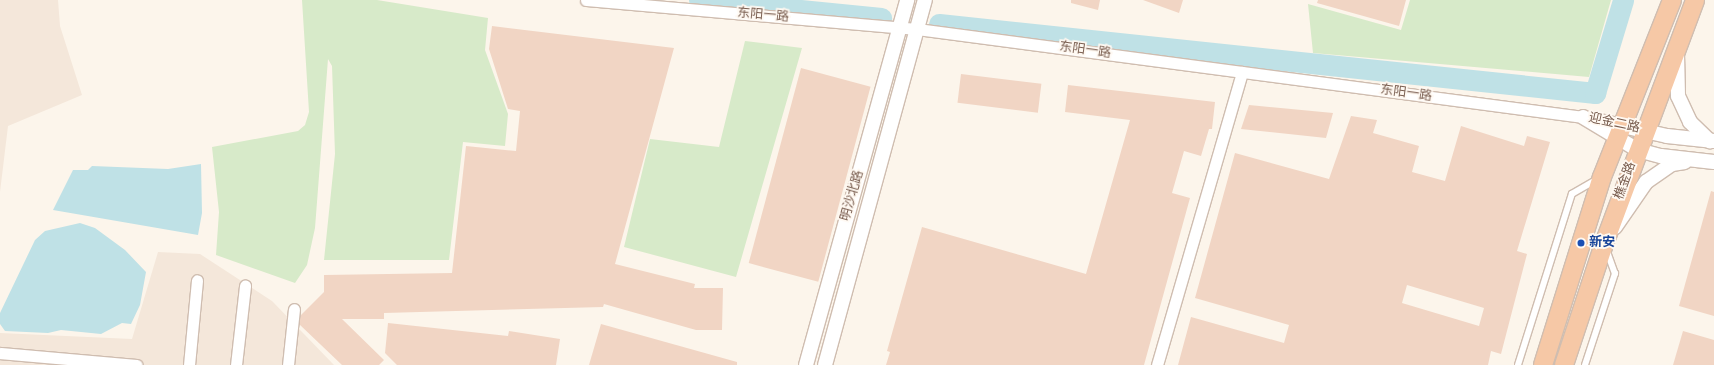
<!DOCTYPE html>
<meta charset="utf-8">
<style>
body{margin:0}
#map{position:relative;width:1714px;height:365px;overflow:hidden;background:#fcf5eb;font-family:Overpass,"Noto Sans SC",sans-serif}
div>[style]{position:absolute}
.residential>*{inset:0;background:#f4e7da}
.green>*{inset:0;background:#d7eac9}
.water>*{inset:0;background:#bfe1e6}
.river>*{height:21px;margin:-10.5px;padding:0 10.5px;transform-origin:10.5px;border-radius:10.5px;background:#bfe1e6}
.building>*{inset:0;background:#f1d5c4;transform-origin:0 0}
.roads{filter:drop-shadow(1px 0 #cfbdb0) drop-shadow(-1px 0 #cfbdb0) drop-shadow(0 1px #cfbdb0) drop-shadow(0 -1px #cfbdb0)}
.service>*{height:5.5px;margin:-2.75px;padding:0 2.75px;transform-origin:2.75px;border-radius:2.75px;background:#fff}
.minor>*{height:11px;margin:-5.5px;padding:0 5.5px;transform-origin:5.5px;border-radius:5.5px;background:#fff}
.tertiary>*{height:14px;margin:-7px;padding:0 7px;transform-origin:7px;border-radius:7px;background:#fff}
.trunk>*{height:18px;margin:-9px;padding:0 9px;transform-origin:9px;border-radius:9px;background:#f6c8a6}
.dots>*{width:11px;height:11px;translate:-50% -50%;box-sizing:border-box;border:2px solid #fff9f2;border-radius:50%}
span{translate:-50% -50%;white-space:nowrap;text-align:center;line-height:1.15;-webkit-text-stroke:3.5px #fff9f2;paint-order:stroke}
.street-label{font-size:13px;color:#785c4e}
.transit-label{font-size:13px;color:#164399;font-weight:700}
.left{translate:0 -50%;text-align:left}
</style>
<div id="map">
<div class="residential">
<div style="clip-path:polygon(0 0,58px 0,60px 26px,82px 95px,8px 126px,0 192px)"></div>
<div style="clip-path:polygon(158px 252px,200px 254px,272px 301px,334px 365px,0 365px,0 333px,132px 339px)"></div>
</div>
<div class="green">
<div style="clip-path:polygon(302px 0,377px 0,488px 18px,485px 50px,508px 114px,505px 146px,463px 142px,449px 260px,324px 260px,335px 154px,332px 66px,328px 59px,315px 228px,307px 265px,295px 283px,216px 255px,219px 212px,212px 147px,298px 131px,305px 125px,309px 112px)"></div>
<div style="clip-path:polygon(1410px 0,1611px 0,1589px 77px,1313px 53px,1308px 4px,1401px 30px)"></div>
<div style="clip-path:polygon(745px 41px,802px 48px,736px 277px,624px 247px,650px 139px,719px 147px)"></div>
</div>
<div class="water">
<div style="clip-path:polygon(201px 164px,202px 213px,198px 235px,53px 210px,73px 170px,88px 170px,92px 166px,168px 169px)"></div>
<div style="clip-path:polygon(80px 223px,95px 228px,125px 250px,146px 272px,140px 305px,131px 324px,122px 323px,101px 334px,61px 330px,48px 333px,5px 331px,0 324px,0 313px,35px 240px,45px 231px)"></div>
</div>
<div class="river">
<div style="left:699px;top:0;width:183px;rotate:5.6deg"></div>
<div style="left:939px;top:24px;width:660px;rotate:6deg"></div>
<div style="left:1595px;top:93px;width:97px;rotate:-73.2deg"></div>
</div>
<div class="building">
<div style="clip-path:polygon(1071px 0,1100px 0,1098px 10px,1071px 3px)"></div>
<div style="clip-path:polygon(1143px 0,1183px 0,1179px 13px)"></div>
<div style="clip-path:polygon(1318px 0,1406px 0,1399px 26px,1317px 3px)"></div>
<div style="clip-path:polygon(492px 26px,674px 48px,615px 264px,695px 284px,694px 288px,723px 288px,722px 330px,696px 330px,604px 304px,603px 307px,384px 313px,384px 319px,342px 319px,384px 360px,379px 365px,342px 365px,299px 324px,300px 316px,324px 292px,324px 275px,452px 273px,466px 146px,516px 151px,520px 111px,508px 109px,489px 49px)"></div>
<div style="left:801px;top:68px;width:72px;height:202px;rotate:15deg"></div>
<div style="left:961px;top:74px;width:81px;height:29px;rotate:7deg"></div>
<div style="clip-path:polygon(1068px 85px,1215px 102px,1212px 129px,1209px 129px,1201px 156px,1184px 151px,1172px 193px,1190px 198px,1144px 365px,886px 365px,890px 352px,887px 351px,922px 227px,1086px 274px,1130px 120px,1065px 112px)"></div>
<div style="clip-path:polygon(1249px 105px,1333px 113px,1326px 138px,1241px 129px)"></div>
<div style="clip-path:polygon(evenodd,1351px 116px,1377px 120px,1373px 133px,1419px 146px,1412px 172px,1445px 181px,1461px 126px,1524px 146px,1527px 136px,1550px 142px,1517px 251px,1527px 254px,1501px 354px,1491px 351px,1488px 365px,1178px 365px,1191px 317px,1284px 343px,1289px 325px,1195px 298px,1235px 153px,1329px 179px,1351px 116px,1407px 285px,1484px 308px,1479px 326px,1402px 303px,1407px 285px)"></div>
<div style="clip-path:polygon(1711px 191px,1714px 192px,1714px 316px,1679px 306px)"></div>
<div style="clip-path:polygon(388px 323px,508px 336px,509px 331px,560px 339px,556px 365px,397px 365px,385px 353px)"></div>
<div style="clip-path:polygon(601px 324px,737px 362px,737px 365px,589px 365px)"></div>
<div style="clip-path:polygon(1683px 331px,1714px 340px,1714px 365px,1673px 365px)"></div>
</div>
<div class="roads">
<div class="service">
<div style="left:1518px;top:365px;width:179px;rotate:-72.5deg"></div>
<div style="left:1572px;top:194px;width:28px;rotate:-30deg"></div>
<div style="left:1585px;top:365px;width:96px;rotate:-71.8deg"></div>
<div style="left:1615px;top:274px;width:23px;rotate:-110deg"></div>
</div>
<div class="minor">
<div style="left:586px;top:0;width:332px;rotate:5deg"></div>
<div style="left:917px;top:29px;width:672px;rotate:7.53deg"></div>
<div style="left:0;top:353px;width:137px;rotate:5deg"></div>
<div style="left:189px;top:365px;width:85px;rotate:-84.6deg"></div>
<div style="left:236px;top:365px;width:80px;rotate:-83.5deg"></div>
<div style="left:288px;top:365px;width:56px;rotate:-83.9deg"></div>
<div style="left:1157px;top:365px;width:305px;rotate:-73.8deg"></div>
</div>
<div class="tertiary">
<div style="left:1677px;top:54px;width:42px;rotate:88.6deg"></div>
<div style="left:1678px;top:96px;width:29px;rotate:65deg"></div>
<div style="left:1690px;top:122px;width:28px;rotate:44deg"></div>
<div style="left:1583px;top:117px;width:64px;rotate:31deg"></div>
<div style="left:1638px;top:150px;width:24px;rotate:15deg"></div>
<div style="left:1661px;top:156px;width:53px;rotate:6.5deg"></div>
<div style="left:1591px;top:119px;width:78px;rotate:12.6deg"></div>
<div style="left:1667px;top:136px;width:47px;rotate:6.1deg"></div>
<div style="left:1615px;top:227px;width:55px;rotate:-55.4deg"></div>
<div style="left:1646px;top:182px;width:32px;rotate:-35deg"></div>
<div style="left:1672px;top:164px;width:13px;rotate:-9deg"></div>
<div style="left:806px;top:365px;width:379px;rotate:-74.5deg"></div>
<div style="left:825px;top:365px;width:378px;rotate:-74.7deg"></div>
</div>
<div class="trunk">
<div style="left:1543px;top:365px;width:197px;rotate:-72.6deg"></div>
<div style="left:1602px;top:177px;width:190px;rotate:-68.4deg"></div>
<div style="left:1564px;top:365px;width:127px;rotate:-71.7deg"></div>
<div style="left:1604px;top:244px;width:260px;rotate:-69.5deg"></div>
</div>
</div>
<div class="dots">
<div style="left:1581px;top:243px;background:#1a4fb4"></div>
</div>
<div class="street-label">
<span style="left:763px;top:16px;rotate:5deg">东阳一路</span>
<span style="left:1085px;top:51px;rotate:8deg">东阳一路</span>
<span style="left:1406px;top:94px;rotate:8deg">东阳一路</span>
<span style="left:1614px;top:124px;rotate:12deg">迎金二路</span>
<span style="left:1626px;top:181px;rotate:-70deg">樵金路</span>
<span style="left:853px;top:196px;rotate:-74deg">明沙北路</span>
</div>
<div class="transit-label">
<span class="left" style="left:1589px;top:243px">新安</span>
</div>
</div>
